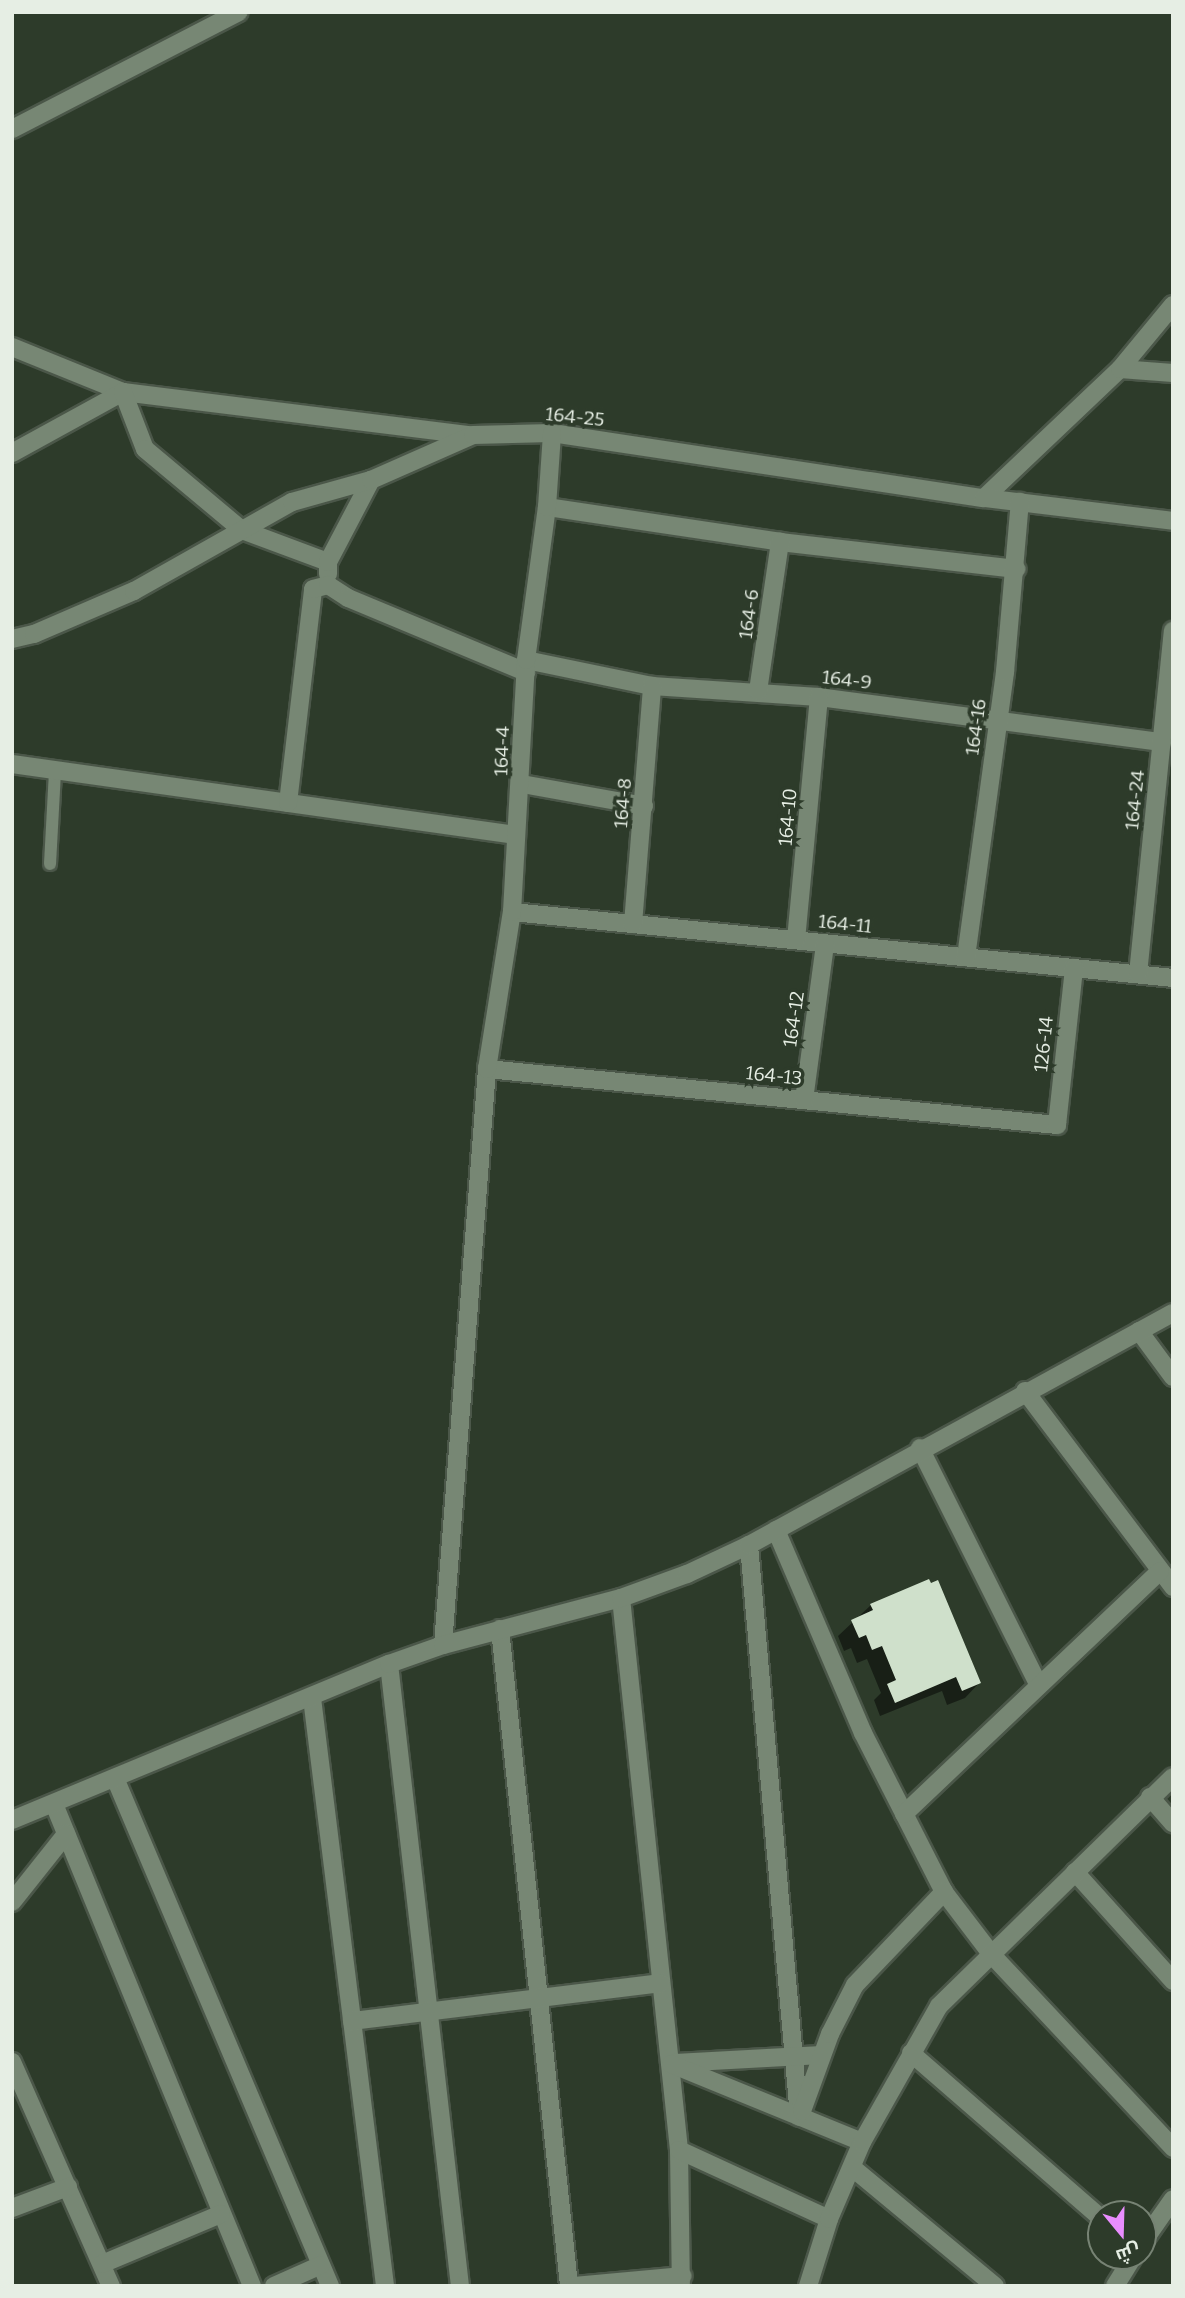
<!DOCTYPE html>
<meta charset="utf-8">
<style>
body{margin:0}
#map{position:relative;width:1185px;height:2298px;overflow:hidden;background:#2d3b2a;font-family:Bitter,Cairo,serif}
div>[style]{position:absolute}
.shadow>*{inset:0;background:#0007}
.building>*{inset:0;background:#cfe0cb}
.roads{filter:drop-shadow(2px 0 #4b5749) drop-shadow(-2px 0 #4b5749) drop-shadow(0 2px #4b5749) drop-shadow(0 -2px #4b5749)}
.service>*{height:12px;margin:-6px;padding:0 6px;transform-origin:6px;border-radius:6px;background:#778774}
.minor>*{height:18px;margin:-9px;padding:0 9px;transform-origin:9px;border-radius:9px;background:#778774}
.tertiary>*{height:18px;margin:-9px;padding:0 9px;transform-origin:9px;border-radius:9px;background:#778774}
span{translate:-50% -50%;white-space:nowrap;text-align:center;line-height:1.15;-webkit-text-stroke:7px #2d3b2a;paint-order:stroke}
.street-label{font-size:19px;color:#e6eee4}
.frame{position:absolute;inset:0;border:14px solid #e6eee4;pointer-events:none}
.north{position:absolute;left:1087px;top:2200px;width:70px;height:70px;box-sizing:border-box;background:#2d3b2a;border:2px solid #778374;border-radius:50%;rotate:161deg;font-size:19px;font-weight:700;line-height:28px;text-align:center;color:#e6eee4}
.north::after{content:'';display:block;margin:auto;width:24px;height:32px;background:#e98dfe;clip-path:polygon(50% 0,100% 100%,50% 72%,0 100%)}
</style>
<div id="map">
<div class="shadow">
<div style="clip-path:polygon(871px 1605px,979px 1683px,965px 1698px,947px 1705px,942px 1691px,880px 1716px,874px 1700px,881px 1693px,867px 1659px,857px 1663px,851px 1648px,844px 1651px,838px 1636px)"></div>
</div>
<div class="building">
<div style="clip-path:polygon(929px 1579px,931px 1583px,938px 1580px,981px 1683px,962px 1691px,956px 1677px,895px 1703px,887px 1684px,896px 1680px,882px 1646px,872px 1650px,866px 1635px,859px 1638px,851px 1620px,873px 1610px,870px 1604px)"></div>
</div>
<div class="roads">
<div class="service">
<div style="left:50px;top:864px;width:93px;rotate:-86.9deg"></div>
</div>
<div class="minor">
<div style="left:12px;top:347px;width:120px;rotate:22.1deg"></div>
<div style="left:123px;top:392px;width:349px;rotate:7.1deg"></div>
<div style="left:1120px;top:369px;width:53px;rotate:4.3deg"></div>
<div style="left:12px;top:453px;width:127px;rotate:-28.8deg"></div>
<div style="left:123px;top:392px;width:61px;rotate:68.9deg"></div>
<div style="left:145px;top:449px;width:126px;rotate:39.9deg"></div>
<div style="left:242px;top:530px;width:92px;rotate:20.4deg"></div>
<div style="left:984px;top:498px;width:187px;rotate:-43.5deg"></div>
<div style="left:1120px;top:369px;width:83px;rotate:-50.4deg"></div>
<div style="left:547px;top:507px;width:236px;rotate:8.5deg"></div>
<div style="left:780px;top:542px;width:238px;rotate:6.5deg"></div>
<div style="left:328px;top:574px;width:12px;rotate:-90deg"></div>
<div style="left:328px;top:562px;width:93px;rotate:-62.3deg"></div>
<div style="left:12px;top:639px;width:23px;rotate:-13deg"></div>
<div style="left:34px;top:634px;width:109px;rotate:-23.3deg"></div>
<div style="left:134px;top:591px;width:181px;rotate:-29.4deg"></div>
<div style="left:292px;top:502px;width:82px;rotate:-15.6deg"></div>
<div style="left:371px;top:480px;width:111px;rotate:-23.8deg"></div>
<div style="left:473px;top:435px;width:79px;rotate:-1.5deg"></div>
<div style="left:552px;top:433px;width:437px;rotate:8.6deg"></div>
<div style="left:984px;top:498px;width:190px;rotate:6.9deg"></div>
<div style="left:526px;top:660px;width:129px;rotate:11.7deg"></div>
<div style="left:652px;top:686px;width:167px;rotate:3.8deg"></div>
<div style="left:819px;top:697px;width:346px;rotate:7.5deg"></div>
<div style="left:758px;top:691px;width:151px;rotate:-81.6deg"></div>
<div style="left:12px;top:764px;width:509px;rotate:8.02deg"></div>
<div style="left:522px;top:784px;width:124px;rotate:10.2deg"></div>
<div style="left:288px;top:803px;width:215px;rotate:-83.3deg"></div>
<div style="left:313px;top:589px;width:16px;rotate:-15deg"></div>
<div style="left:328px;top:585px;width:24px;rotate:33deg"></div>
<div style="left:348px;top:598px;width:193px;rotate:22.6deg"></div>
<div style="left:512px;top:912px;width:664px;rotate:5.7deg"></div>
<div style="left:633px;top:924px;width:239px;rotate:-85.4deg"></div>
<div style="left:796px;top:940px;width:244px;rotate:-84.6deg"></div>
<div style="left:966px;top:957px;width:288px;rotate:-82.2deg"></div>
<div style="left:1005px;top:672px;width:171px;rotate:-85deg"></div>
<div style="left:1138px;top:974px;width:345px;rotate:-84.2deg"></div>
<div style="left:487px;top:1069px;width:573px;rotate:5.61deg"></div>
<div style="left:1057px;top:1125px;width:158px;rotate:-83.8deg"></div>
<div style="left:804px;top:1100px;width:157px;rotate:-82.3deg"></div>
<div style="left:1139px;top:1331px;width:57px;rotate:53.5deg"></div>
<div style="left:1025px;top:1391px;width:246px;rotate:52.9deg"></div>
<div style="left:920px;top:1448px;width:264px;rotate:63.4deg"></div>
<div style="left:776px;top:1530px;width:221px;rotate:66.8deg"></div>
<div style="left:863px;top:1733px;width:178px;rotate:63deg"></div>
<div style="left:944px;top:1892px;width:79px;rotate:52.7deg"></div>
<div style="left:992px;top:1955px;width:265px;rotate:46.8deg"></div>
<div style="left:749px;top:1545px;width:574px;rotate:85deg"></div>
<div style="left:621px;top:1598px;width:555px;rotate:84deg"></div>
<div style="left:679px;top:2150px;width:136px;rotate:89.2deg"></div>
<div style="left:500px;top:1629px;width:661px;rotate:84deg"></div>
<div style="left:443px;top:1645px;width:578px;rotate:-85.63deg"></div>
<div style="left:487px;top:1069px;width:159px;rotate:-81deg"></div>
<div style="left:512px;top:912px;width:252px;rotate:-86.8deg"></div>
<div style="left:526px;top:660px;width:154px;rotate:-82.2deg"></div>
<div style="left:547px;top:507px;width:74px;rotate:-86.1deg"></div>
<div style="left:389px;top:1664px;width:626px;rotate:83.49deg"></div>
<div style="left:312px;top:1698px;width:593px;rotate:82.92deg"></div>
<div style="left:115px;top:1778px;width:552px;rotate:67.06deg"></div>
<div style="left:1150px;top:1797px;width:35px;rotate:49deg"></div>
<div style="left:54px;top:1804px;width:521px;rotate:67.67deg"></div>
<div style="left:904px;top:1814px;width:353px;rotate:-43.5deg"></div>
<div style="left:1075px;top:1872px;width:147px;rotate:48deg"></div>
<div style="left:12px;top:1902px;width:87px;rotate:-51.5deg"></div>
<div style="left:352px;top:2021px;width:311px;rotate:-7deg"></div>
<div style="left:911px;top:2053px;width:252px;rotate:41deg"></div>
<div style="left:12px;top:2062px;width:245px;rotate:66.2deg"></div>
<div style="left:675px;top:2063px;width:147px;rotate:-3.1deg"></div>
<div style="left:671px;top:2064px;width:206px;rotate:22.2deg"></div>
<div style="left:802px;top:2111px;width:82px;rotate:-70deg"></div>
<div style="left:830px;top:2034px;width:55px;rotate:-63deg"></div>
<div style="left:855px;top:1985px;width:129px;rotate:-46.3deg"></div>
<div style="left:679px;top:2150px;width:165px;rotate:24.7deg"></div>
<div style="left:854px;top:2169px;width:183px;rotate:39.7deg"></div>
<div style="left:12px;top:2208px;width:60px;rotate:-20.6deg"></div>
<div style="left:102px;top:2264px;width:129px;rotate:-22.8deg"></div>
<div style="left:274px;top:2286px;width:51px;rotate:-24.1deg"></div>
<div style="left:575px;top:2286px;width:108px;rotate:-5.3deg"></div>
<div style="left:808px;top:2286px;width:70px;rotate:-72.6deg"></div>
<div style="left:829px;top:2219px;width:84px;rotate:-66.8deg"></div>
<div style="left:862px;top:2142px;width:156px;rotate:-60.5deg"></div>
<div style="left:939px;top:2006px;width:327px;rotate:-44.4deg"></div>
</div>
<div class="tertiary">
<div style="left:12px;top:129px;width:255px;rotate:-27.3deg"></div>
<div style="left:12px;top:1820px;width:408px;rotate:-22.5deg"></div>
<div style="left:389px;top:1664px;width:57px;rotate:-19.4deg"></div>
<div style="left:443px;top:1645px;width:184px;rotate:-14.8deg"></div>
<div style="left:621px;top:1598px;width:70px;rotate:-20deg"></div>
<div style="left:687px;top:1574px;width:68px;rotate:-25.1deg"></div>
<div style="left:749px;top:1545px;width:483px;rotate:-28.7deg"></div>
<div style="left:1143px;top:2242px;width:52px;rotate:-55.1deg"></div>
<div style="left:1115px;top:2286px;width:36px;rotate:-58deg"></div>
</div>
</div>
<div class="street-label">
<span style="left:575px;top:417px;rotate:6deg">164-25</span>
<span style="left:749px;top:614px;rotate:-82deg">164-6</span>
<span style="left:847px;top:680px;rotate:7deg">164-9</span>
<span style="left:976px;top:727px;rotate:-82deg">164-16</span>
<span style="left:502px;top:751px;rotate:-88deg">164-4</span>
<span style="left:1135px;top:800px;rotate:-84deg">164-24</span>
<span style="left:623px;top:803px;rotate:-85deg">164-8</span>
<span style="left:788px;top:817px;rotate:-85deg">164-10</span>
<span style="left:845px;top:924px;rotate:6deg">164-11</span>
<span style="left:794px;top:1019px;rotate:-82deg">164-12</span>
<span style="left:1044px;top:1044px;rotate:-84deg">126-14</span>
<span style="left:774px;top:1076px;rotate:6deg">164-13</span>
</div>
<div class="frame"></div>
<div class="north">ش</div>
</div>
